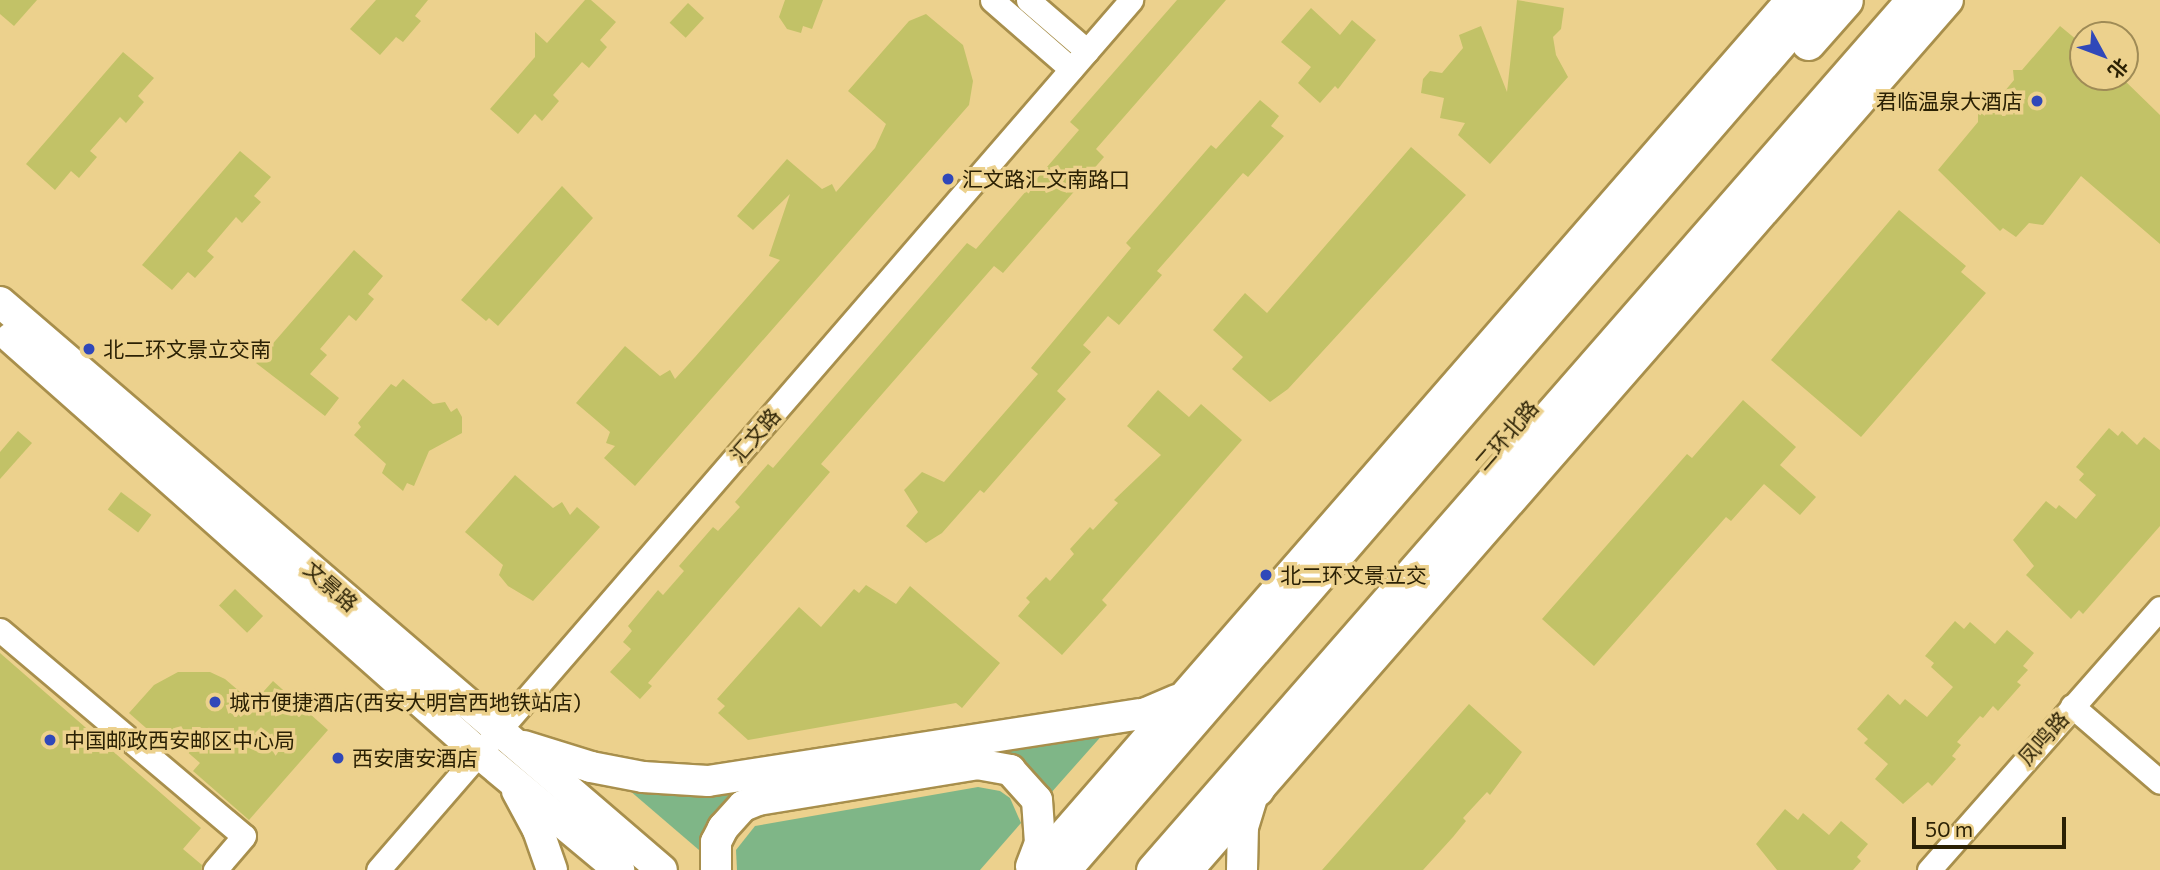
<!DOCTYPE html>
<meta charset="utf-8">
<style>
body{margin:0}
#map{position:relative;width:2160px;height:870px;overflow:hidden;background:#ecd18d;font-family:Commissioner,"Noto Sans SC",sans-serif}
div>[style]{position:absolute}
.green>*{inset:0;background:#7fb687}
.building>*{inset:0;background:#c2c267;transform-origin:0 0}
.roads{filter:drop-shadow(2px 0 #a88f4c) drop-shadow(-2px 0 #a88f4c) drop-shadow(0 2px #a88f4c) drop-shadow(0 -2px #a88f4c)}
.minor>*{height:23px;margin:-11.5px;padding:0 11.5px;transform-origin:11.5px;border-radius:11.5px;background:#fff}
.major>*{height:30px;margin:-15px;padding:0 15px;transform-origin:15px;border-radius:15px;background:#fff}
.highway>*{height:33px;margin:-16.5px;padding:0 16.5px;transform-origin:16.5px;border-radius:16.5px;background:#fff}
.dots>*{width:19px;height:19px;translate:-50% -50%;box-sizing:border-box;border:4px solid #ecd18d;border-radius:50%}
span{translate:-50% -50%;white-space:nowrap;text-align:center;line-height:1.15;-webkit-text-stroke:7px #ecd18d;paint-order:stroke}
.poi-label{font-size:21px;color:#2b2104}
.right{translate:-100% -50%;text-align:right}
.left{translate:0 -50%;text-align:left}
.street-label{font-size:21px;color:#2b2104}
.north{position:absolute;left:2069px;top:21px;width:70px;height:70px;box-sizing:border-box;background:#ecd18d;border:2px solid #9f8b56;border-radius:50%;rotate:131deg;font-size:19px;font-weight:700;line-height:28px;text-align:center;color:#2b2104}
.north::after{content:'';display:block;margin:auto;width:24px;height:32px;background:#3048b9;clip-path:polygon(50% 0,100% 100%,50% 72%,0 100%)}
.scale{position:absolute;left:1912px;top:817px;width:154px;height:32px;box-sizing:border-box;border:4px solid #2b2104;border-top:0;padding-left:9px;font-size:21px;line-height:24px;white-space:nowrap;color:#2b2104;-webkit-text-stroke:5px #ecd18d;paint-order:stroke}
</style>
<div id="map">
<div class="green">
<div style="clip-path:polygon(1105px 732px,1050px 794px,1023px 763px,982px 751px)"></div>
<div style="clip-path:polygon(978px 787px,1000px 791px,1010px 798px,1021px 823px,980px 870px,737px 870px,736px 850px,755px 826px)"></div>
<div style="clip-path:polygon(743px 789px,699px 850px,629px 790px,632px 789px)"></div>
</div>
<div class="building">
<div style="clip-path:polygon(0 0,37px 0,14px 26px,0 14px)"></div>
<div style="clip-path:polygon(376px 0,428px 0,415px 16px,421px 21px,403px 42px,396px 37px,380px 55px,350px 29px)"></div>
<div style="clip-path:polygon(585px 0,591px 0,616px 22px,600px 40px,607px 47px,589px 68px,582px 62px,553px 95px,559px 101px,542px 121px,535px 114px,518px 134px,490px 109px,535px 57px,535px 32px,547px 43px)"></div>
<div style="clip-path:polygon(785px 0,823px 0,812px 29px,803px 26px,801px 33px,787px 29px,779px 17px)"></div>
<div style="clip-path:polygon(1177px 0,1226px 0,1096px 149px,1104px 157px,1065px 202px,1003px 273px,994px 266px,821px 464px,830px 472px,648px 683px,652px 686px,640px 699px,610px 672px,631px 649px,623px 642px,632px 631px,628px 626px,658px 590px,663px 595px,684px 571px,679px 566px,713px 527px,718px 531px,740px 507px,735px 502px,768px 464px,773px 468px,967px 243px,976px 249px,1079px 130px,1070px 122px)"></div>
<div style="clip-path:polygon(1517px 0,1564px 8px,1561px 29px,1553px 37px,1556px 55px,1568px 77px,1490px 164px,1458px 135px,1465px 123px,1440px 118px,1444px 98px,1421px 93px,1423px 79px,1430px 71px,1442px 73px,1463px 48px,1459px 35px,1481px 26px,1507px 92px)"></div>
<div style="left:688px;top:3px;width:22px;height:27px;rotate:43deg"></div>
<div style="clip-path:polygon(1311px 8px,1340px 35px,1352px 20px,1376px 40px,1338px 89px,1335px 86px,1320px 103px,1298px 83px,1311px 67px,1281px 42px)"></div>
<div style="clip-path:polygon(926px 14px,963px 45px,973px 81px,969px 105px,635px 486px,604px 458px,615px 446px,606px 443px,610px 432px,576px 403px,625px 346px,660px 376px,670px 370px,675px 379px,695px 357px,780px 260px,769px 256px,790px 194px,753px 230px,737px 216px,787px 159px,822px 189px,832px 184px,836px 192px,875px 148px,886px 124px,848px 91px,909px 21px)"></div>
<div style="clip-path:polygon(2060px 26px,2083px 45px,2083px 77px,2121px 77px,2160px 115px,2160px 244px,2081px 176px,2043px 225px,2029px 223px,2016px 237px,2003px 228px,2000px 231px,1938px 170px,1978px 122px,1978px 113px,1990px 109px,2014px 80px,2013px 70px,2022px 70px)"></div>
<div style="clip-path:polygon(123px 52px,154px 78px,138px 96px,144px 102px,126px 123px,120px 117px,90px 151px,97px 157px,79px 178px,71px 171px,55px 190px,26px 164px)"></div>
<div style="clip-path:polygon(1260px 100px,1279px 116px,1271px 126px,1284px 136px,1248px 177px,1243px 173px,1157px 271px,1162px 275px,1119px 325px,1108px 316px,1083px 345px,1091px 352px,1057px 391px,1066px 399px,984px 493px,980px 490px,942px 533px,926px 543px,906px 526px,918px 512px,904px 490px,922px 472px,944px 482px,1038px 374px,1031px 368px,1131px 248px,1126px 243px,1211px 145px,1216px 149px)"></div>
<div style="clip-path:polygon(1411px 147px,1466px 195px,1288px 389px,1270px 402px,1232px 369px,1243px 357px,1213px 330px,1245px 293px,1267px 313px)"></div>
<div style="clip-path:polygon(240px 151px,271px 177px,254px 196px,261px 202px,242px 223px,236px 217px,207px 251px,214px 257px,195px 278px,188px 272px,172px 290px,142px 265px)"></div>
<div style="clip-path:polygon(562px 186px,593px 218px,498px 326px,489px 318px,486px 321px,461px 300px)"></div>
<div style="clip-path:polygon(1899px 210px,1966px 266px,1961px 272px,1986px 293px,1861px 437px,1771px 360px)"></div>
<div style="clip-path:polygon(354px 250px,383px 276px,368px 294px,374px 299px,356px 321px,349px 315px,320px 349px,327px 355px,310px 374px,339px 398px,325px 416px,256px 363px)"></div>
<div style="clip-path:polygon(403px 379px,433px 404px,445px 402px,451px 412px,457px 408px,462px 417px,462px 433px,429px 451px,414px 486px,407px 483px,403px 491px,382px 473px,386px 464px,354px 435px,361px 427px,358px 423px,391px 384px,396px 387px)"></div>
<div style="clip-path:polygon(1158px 390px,1189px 417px,1201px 404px,1242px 440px,1102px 600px,1107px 605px,1062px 655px,1018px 616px,1030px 602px,1026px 598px,1046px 577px,1050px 581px,1074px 554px,1070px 549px,1090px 527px,1093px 530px,1118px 503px,1114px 500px,1161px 455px,1127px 426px)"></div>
<div style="clip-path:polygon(1743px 400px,1796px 447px,1780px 465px,1816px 497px,1800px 515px,1764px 484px,1731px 521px,1726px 517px,1594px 666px,1542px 619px,1687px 454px,1692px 458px)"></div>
<div style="clip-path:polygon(2109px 428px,2118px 436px,2122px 431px,2137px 445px,2144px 437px,2160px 450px,2160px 526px,2083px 614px,2079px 610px,2071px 619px,2026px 575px,2034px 566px,2013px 540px,2046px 501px,2056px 509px,2059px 505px,2076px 519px,2096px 495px,2079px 480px,2084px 474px,2076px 467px)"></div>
<div style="clip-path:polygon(18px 431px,32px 443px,0 479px,0 452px)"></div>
<div style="clip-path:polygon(515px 475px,553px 508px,562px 502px,570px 515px,577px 507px,600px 527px,533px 601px,508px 586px,499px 575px,503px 565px,465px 532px)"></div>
<div style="left:121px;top:492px;width:38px;height:22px;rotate:37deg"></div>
<div style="clip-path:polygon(866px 585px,896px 604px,910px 586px,1000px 663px,962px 708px,956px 703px,748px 740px,718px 713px,725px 706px,717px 699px,799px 607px,821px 627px,854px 589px,859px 593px)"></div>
<div style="left:235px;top:589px;width:39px;height:23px;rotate:44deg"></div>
<div style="clip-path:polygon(1955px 621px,1964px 629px,1970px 622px,1995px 644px,2007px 630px,2034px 653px,2023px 666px,2028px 670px,2017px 682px,2021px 685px,1998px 711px,1993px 706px,1983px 718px,1980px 716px,1957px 742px,1961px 745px,1952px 756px,1956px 759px,1932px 786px,1928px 782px,1903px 804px,1875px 779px,1888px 764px,1864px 743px,1868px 739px,1857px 729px,1888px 694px,1900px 705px,1905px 699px,1927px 717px,1953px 687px,1931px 667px,1934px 663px,1925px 656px)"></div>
<div style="clip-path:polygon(0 653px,201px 828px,183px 849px,202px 865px,201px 870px,0 870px)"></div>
<div style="clip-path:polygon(178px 672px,210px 672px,225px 679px,253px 703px,273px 681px,328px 730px,249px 820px,193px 771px,200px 763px,160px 728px,154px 735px,129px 713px,154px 685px)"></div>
<div style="clip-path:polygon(1469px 704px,1522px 752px,1490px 795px,1487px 792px,1463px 818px,1466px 821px,1453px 837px,1423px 870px,1322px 870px)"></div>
<div style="clip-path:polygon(1785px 809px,1798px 820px,1803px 813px,1829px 835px,1841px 821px,1868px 844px,1857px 857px,1861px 861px,1853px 870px,1777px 870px,1756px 844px)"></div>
</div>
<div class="roads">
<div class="minor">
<div style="left:992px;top:0;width:105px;rotate:41.1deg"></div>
<div style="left:1028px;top:0;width:78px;rotate:40.8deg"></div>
<div style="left:0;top:630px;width:319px;rotate:40.2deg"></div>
<div style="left:244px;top:836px;width:45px;rotate:130.5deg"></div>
<div style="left:2072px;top:706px;width:116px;rotate:40.8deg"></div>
<div style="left:378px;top:870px;width:1151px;rotate:-49.12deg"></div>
<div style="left:1929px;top:870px;width:349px;rotate:-48.6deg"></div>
</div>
<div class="major">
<div style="left:0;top:302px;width:872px;rotate:40.63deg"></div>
<div style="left:11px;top:338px;width:628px;rotate:41.58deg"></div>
<div style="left:481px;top:755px;width:180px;rotate:39.8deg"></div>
<div style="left:524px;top:746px;width:70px;rotate:17.4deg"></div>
<div style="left:591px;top:767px;width:53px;rotate:10.9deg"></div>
<div style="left:643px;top:777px;width:65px;rotate:3.5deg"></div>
<div style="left:708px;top:781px;width:443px;rotate:-8.8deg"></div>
<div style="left:1146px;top:713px;width:33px;rotate:-23deg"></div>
<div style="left:517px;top:791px;width:44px;rotate:61.7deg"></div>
<div style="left:538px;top:830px;width:42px;rotate:70.7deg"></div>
<div style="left:716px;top:870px;width:28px;rotate:-90deg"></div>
<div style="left:716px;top:842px;width:16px;rotate:-63deg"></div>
<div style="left:723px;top:828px;width:30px;rotate:-48deg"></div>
<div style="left:743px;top:806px;width:16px;rotate:-22deg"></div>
<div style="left:758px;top:800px;width:222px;rotate:-9.3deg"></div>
<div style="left:977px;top:764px;width:34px;rotate:10deg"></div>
<div style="left:1010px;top:770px;width:40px;rotate:48deg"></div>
<div style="left:1037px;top:800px;width:43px;rotate:86deg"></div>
<div style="left:1040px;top:843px;width:25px;rotate:111deg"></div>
<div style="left:1033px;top:870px;width:1154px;rotate:-48.94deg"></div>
<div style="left:1188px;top:870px;width:1155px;rotate:-48.86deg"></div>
<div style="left:1242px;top:870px;width:43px;rotate:-88.7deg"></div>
<div style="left:1243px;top:827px;width:30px;rotate:-73deg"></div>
</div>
<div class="highway">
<div style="left:1808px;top:43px;width:57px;rotate:-48.5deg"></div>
<div style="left:1257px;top:789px;width:53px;rotate:-62deg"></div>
<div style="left:1063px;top:870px;width:1151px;rotate:-49.09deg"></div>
<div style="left:1153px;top:870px;width:1155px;rotate:-48.86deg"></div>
</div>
</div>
<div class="dots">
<div style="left:2037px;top:101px;background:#3048b9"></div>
<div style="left:948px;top:179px;background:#3048b9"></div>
<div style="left:89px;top:349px;background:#3048b9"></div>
<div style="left:1266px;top:575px;background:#3048b9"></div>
<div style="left:215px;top:702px;background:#3048b9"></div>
<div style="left:50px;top:740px;background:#3048b9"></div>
<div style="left:338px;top:758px;background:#3048b9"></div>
</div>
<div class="poi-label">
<span class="right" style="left:2023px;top:101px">君临温泉大酒店</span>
<span class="left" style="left:962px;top:179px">汇文路汇文南路口</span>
<span class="left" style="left:103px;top:349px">北二环文景立交南</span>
<span class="left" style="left:1280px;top:575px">北二环文景立交</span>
<span class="left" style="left:229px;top:702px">城市便捷酒店(西安大明宫西地铁站店)</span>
<span class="left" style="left:64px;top:740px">中国邮政西安邮区中心局</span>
<span class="left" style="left:352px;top:758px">西安唐安酒店</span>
</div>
<div class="street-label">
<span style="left:755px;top:435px;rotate:-49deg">汇文路</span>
<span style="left:1506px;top:435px;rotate:-49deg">二环北路</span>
<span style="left:331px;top:586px;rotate:41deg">文景路</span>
<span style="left:2043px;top:738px;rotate:-48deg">凤鸣路</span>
</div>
<div class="north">北</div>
<div class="scale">50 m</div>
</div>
